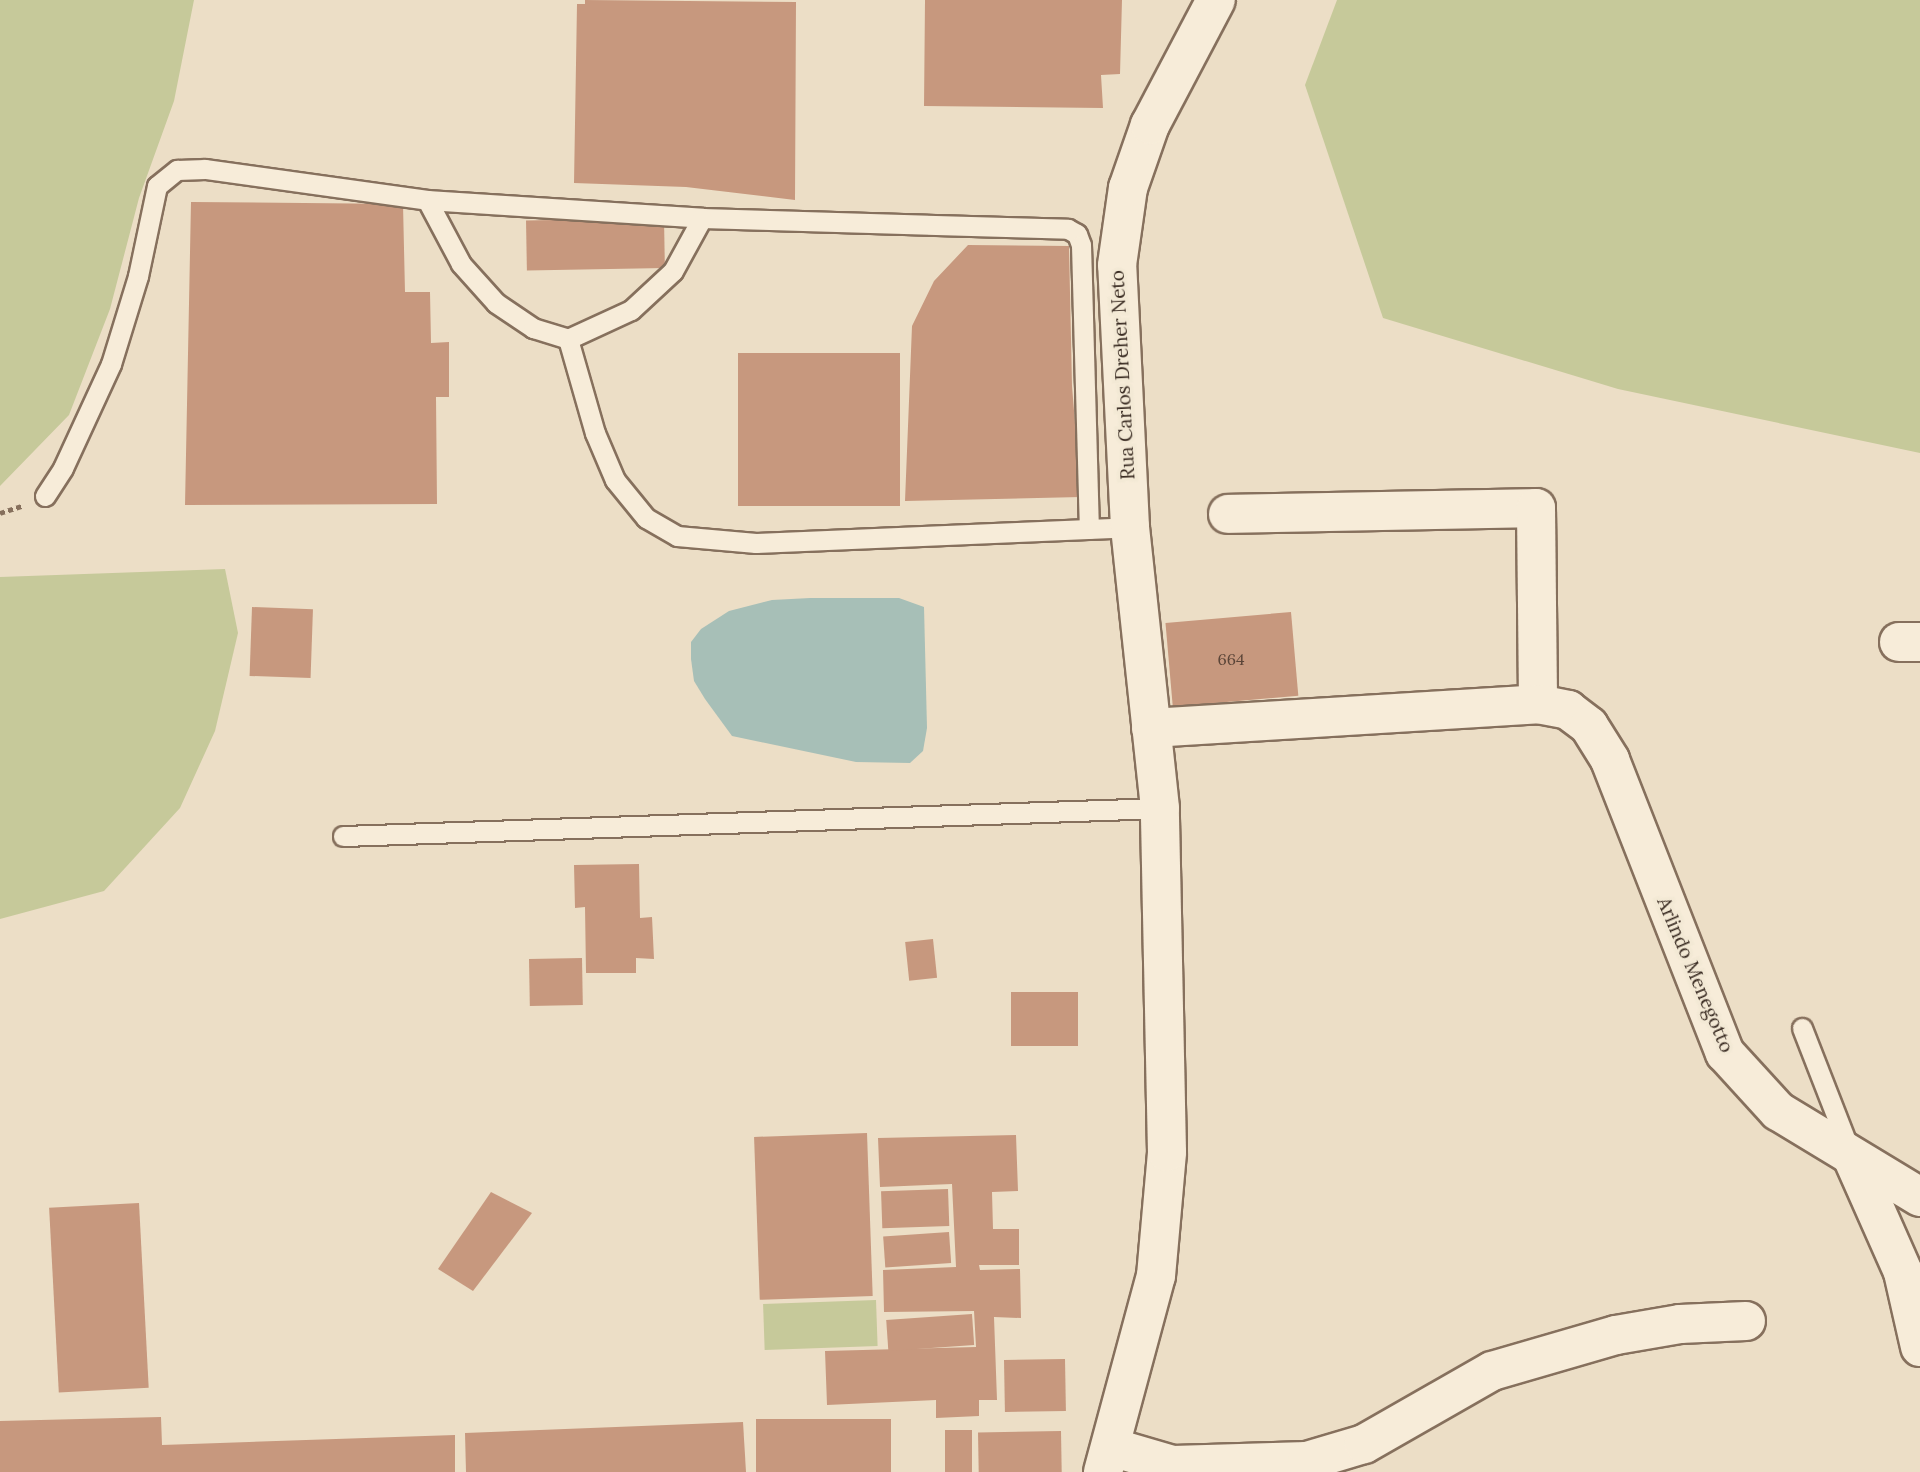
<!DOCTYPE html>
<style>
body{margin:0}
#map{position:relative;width:1920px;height:1472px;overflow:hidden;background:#ecdec6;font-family:Lora,serif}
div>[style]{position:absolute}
.green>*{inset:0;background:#c6c99a;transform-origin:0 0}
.water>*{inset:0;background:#a7bfb7}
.building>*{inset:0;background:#c7987e;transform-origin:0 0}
.path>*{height:4.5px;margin-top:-2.25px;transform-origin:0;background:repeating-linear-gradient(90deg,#86705d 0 5px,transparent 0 8.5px)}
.roads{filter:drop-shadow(2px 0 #86705d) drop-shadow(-2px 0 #86705d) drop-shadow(0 2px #86705d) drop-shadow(0 -2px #86705d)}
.service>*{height:19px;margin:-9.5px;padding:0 9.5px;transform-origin:9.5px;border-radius:9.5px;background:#f7ecd9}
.minor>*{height:38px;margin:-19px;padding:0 19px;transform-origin:19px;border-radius:19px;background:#f7ecd9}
.secondary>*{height:38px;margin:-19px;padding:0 19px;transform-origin:19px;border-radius:19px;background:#f7ecd9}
span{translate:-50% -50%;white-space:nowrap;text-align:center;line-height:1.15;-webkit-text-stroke:7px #f3e9d5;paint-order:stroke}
.number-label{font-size:16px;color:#5b4538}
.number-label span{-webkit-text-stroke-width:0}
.street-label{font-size:19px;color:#372920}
</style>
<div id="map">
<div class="green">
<div style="clip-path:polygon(0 0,194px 0,174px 101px,139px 198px,110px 309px,69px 415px,0 486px)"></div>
<div style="clip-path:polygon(1337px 0,1920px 0,1920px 453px,1618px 389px,1383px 318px,1305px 85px)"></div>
<div style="clip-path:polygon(225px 569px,238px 633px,215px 731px,180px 808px,104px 891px,0 919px,0 577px)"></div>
<div style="left:876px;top:1300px;width:46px;height:113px;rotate:88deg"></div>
</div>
<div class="water">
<div style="clip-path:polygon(810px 598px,899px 598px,924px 607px,927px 728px,923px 751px,910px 763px,856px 762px,732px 736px,705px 699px,694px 681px,691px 659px,691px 642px,701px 629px,729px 611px,772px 600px)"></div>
</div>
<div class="building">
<div style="clip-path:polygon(585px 0,796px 2px,795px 200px,686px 187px,574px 183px,577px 4px,585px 4px)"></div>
<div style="clip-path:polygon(925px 0,1122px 0,1120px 74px,1101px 75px,1103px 108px,924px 106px)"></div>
<div style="clip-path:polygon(191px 202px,403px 204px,405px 292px,430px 292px,431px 343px,449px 342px,449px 397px,436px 397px,437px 504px,185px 505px)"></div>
<div style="left:664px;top:218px;width:50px;height:138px;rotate:89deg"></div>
<div style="clip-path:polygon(968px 245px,1069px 246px,1072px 386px,1081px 497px,905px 501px,912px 326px,934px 281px)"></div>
<div style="left:900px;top:353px;width:153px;height:162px;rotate:90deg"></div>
<div style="left:252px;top:607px;width:61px;height:69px;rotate:2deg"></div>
<div style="left:1291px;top:612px;width:84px;height:126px;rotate:85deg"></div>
<div style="clip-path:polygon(639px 864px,640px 918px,652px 917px,654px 959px,636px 958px,636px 973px,586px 973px,585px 907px,575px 908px,574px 865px)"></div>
<div style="left:933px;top:939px;width:39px;height:28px;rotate:84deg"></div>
<div style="left:582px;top:958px;width:47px;height:53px;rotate:89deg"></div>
<div style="left:1011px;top:992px;width:67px;height:54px"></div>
<div style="left:867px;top:1133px;width:163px;height:113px;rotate:88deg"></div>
<div style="clip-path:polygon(1016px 1135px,1018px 1191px,992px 1192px,993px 1229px,1019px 1229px,1019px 1265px,979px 1265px,980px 1270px,1020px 1269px,1021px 1318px,994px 1317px,997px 1400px,979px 1400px,979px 1416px,936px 1418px,936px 1400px,827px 1405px,825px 1351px,976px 1347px,974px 1311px,884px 1312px,883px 1270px,956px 1267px,952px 1184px,880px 1187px,878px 1138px)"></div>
<div style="left:948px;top:1189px;width:37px;height:67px;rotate:88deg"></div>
<div style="clip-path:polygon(491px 1192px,532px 1213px,473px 1291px,438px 1269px)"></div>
<div style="left:139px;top:1203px;width:185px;height:90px;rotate:87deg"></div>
<div style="left:949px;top:1232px;width:31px;height:66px;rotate:86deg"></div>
<div style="left:972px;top:1314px;width:31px;height:86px;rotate:86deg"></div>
<div style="left:1065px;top:1359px;width:52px;height:61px;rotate:89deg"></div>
<div style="clip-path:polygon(161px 1417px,162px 1445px,455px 1435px,455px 1472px,0 1472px,0 1421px)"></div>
<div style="left:891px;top:1419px;width:53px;height:135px;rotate:90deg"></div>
<div style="clip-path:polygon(743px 1422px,746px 1472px,466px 1472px,465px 1433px)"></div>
<div style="left:945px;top:1430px;width:27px;height:42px"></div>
<div style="left:1061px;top:1431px;width:41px;height:83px;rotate:89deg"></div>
</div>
<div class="path">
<div style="left:0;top:513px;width:23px;rotate:-18deg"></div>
</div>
<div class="roads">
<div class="service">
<div style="left:427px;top:200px;width:276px;rotate:3.7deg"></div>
<div style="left:702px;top:218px;width:366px;rotate:1.7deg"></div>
<div style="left:1068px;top:229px;width:10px;rotate:29deg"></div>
<div style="left:1077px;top:234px;width:12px;rotate:70deg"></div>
<div style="left:1081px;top:245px;width:284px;rotate:88.4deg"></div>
<div style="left:568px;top:339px;width:98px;rotate:74deg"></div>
<div style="left:595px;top:433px;width:51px;rotate:66.9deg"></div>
<div style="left:615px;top:480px;width:49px;rotate:50.8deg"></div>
<div style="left:646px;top:518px;width:36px;rotate:30deg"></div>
<div style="left:677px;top:536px;width:79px;rotate:5.1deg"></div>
<div style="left:756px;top:543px;width:374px;rotate:-2.4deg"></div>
<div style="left:45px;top:496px;width:33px;rotate:-57deg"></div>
<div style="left:63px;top:468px;width:115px;rotate:-65.2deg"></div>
<div style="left:111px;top:364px;width:92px;rotate:-72.9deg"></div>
<div style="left:138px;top:276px;width:92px;rotate:-78.1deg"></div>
<div style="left:157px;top:186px;width:26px;rotate:-39deg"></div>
<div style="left:177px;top:170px;width:28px;rotate:-2deg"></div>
<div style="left:205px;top:169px;width:224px;rotate:7.9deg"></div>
<div style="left:427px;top:200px;width:72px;rotate:62deg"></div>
<div style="left:461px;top:264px;width:52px;rotate:48.1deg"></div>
<div style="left:496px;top:303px;width:45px;rotate:34deg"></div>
<div style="left:533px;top:328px;width:37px;rotate:17deg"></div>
<div style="left:568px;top:339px;width:69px;rotate:-24.7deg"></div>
<div style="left:631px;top:310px;width:57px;rotate:-42.9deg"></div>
<div style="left:673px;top:271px;width:60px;rotate:-61.3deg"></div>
<div style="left:343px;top:836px;width:817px;rotate:-1.96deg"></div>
<div style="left:1802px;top:1028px;width:132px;rotate:68.7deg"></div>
</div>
<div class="minor">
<div style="left:1228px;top:514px;width:308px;rotate:-1.1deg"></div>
<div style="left:1536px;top:508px;width:196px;rotate:89.4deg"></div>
<div style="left:1899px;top:642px;width:21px"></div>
<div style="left:1151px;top:728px;width:388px;rotate:-3.5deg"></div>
<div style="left:1538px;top:704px;width:31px;rotate:11deg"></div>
<div style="left:1568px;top:710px;width:26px;rotate:37deg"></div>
<div style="left:1589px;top:726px;width:40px;rotate:58deg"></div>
<div style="left:1610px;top:760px;width:315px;rotate:68.6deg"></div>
<div style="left:1725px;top:1053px;width:79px;rotate:47.6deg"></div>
<div style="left:1778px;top:1111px;width:166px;rotate:31.2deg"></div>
<div style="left:1853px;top:1159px;width:124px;rotate:66.1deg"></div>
<div style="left:1903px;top:1272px;width:77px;rotate:77.2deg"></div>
<div style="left:1111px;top:1447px;width:65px;rotate:16.2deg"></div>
<div style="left:1173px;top:1465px;width:134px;rotate:-1.7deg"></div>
<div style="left:1307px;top:1461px;width:59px;rotate:-16.6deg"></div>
<div style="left:1364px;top:1444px;width:147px;rotate:-29.7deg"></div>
<div style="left:1492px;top:1371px;width:129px;rotate:-16.2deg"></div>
<div style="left:1616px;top:1335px;width:65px;rotate:-9.8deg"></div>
<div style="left:1680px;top:1324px;width:66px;rotate:-2.6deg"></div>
</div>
<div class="secondary">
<div style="left:1103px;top:1472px;width:203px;rotate:-74.9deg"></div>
<div style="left:1156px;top:1276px;width:124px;rotate:-84.9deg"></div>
<div style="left:1167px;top:1152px;width:344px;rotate:-91.2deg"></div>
<div style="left:1160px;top:808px;width:283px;rotate:-96.1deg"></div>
<div style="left:1130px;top:527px;width:262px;rotate:-92.8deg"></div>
<div style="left:1117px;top:265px;width:78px;rotate:-81.9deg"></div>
<div style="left:1128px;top:188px;width:67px;rotate:-70.8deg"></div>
<div style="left:1150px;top:125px;width:141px;rotate:-62.2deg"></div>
</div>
</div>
<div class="number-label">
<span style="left:1231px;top:659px">664</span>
</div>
<div class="street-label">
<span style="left:1123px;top:375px;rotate:-93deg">Rua Carlos Dreher Neto</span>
<span style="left:1695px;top:975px;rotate:67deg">Arlindo Menegotto</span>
</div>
</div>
